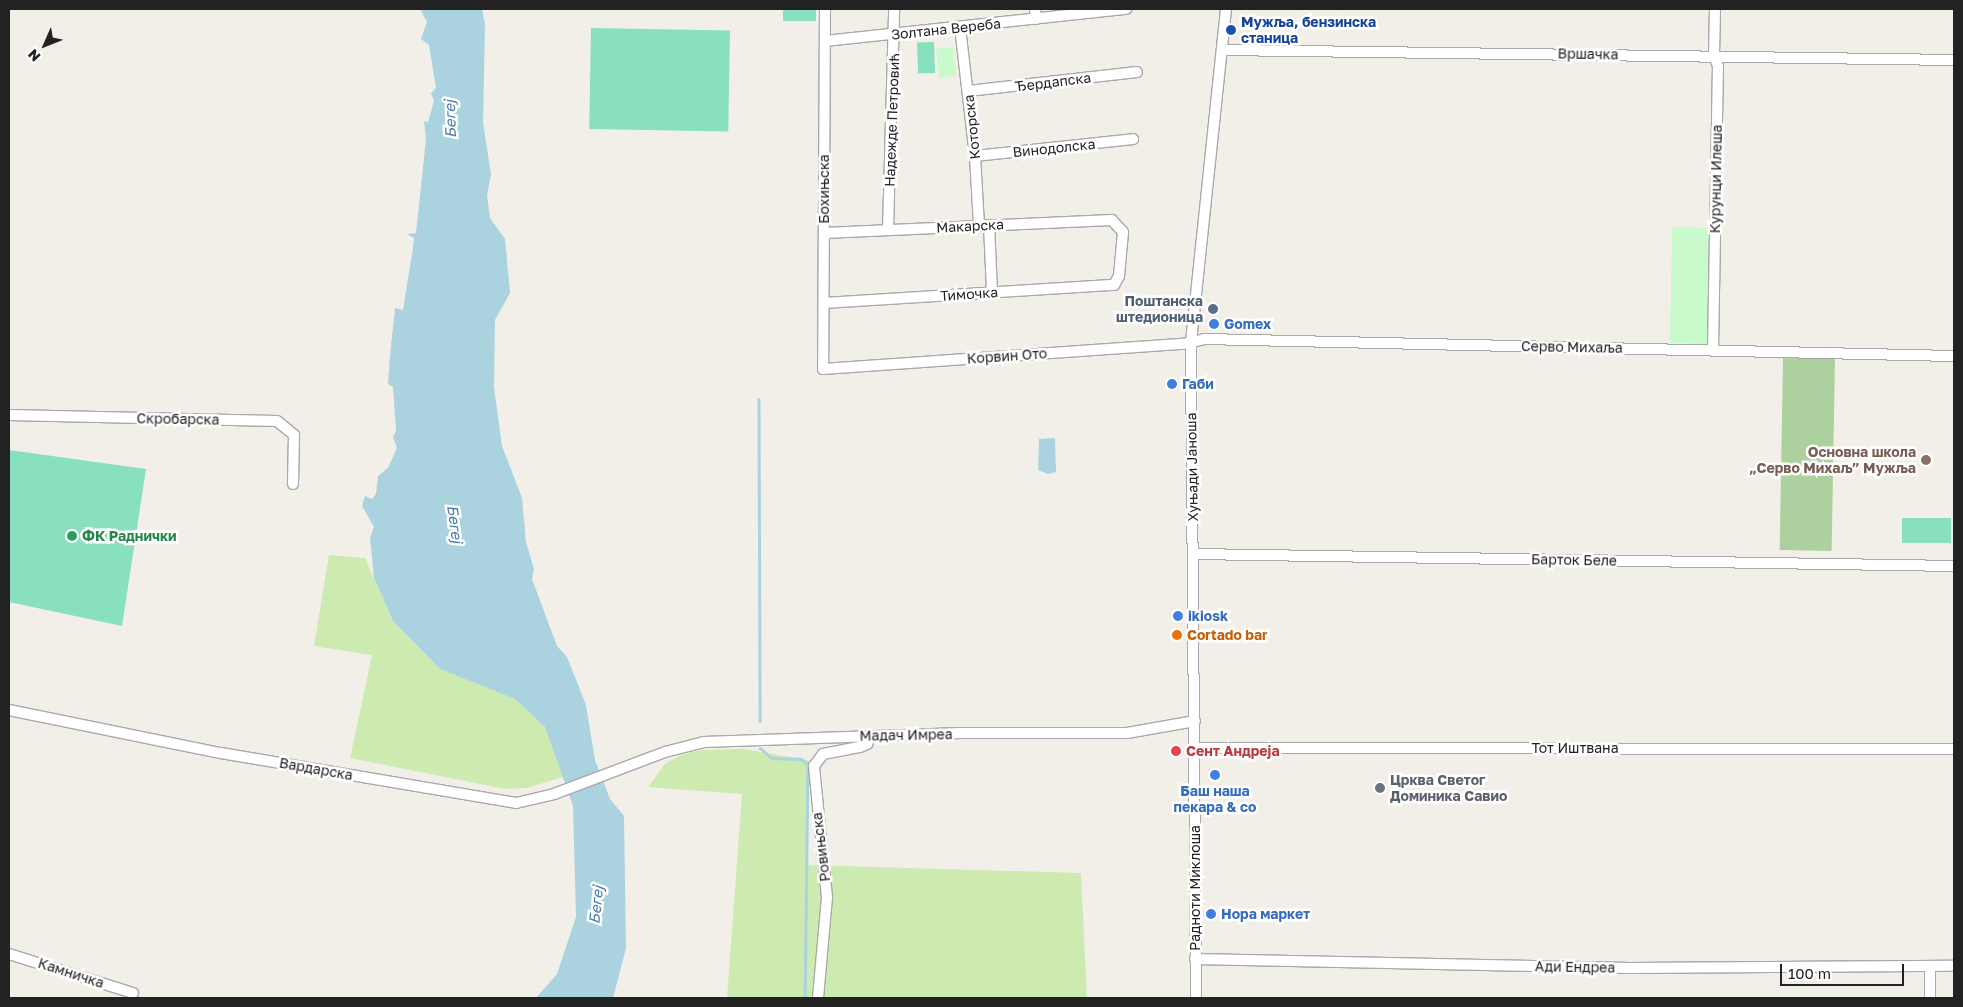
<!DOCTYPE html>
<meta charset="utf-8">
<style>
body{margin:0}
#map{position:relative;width:1963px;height:1007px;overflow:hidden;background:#f2efe9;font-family:"Golos Text",sans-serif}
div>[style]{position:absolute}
.grass>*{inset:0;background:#cdebb0}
.forest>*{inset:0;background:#add19e;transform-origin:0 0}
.park>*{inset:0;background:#c8facc;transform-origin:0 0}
.pitch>*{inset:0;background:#88e0be;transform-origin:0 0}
.water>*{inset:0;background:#aad3df}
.stream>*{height:2.5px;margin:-1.25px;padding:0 1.25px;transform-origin:1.25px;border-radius:1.25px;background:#aad3df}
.roads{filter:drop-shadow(1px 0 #a9a9a9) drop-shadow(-1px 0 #a9a9a9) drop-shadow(0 1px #a9a9a9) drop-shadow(0 -1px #a9a9a9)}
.minor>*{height:10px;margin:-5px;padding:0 5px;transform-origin:5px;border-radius:5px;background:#fff}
.dots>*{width:14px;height:14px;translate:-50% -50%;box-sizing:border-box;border:2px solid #fff;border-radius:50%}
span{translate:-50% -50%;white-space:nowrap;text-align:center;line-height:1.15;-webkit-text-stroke:5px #fff;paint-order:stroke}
.transit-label{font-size:14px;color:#164399;font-weight:700}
.left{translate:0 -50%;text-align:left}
.street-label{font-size:14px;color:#222}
.service-label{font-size:14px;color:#4e5e75;font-weight:700}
.right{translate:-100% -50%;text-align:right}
.shop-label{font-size:14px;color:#366cbe;font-weight:700}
.education-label{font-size:14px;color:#785e54;font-weight:700}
.leisure-label{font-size:14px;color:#27864d;font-weight:700}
.food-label{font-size:14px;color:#c56008;font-weight:700}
.health-label{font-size:14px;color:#be3a42;font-weight:700}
.worship-label{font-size:14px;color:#5b616d;font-weight:700}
.water-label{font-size:15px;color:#4a7aab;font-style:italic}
.frame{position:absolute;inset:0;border:10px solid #222;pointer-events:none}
.north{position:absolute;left:20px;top:20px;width:50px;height:50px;-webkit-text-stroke:4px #fff;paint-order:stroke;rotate:226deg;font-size:14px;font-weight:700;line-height:20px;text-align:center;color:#222}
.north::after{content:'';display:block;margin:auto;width:18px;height:22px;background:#222;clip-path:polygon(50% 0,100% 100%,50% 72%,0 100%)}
.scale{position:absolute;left:1780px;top:964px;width:124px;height:22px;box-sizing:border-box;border:2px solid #222;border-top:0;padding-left:6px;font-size:15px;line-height:18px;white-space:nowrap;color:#222;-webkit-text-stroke:4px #fff;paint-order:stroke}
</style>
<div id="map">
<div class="grass">
<div style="clip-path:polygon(329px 555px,365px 558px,393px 621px,440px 669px,515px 699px,545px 727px,563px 777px,527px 788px,505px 789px,350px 758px,372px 655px,314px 646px)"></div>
<div style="clip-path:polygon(743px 749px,808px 760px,807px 865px,1081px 873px,1087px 998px,727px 998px,742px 794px,648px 787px,666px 763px,682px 755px,700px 750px)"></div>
</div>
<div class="forest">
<div style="left:1783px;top:358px;width:52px;height:192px;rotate:1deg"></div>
</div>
<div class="park">
<div style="left:953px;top:47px;width:29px;height:17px;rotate:84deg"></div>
<div style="left:1672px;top:227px;width:41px;height:116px;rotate:1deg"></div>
</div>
<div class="pitch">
<div style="left:783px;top:9px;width:33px;height:12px"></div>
<div style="left:591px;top:28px;width:139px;height:101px;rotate:1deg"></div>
<div style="left:934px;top:42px;width:31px;height:17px;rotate:88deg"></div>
<div style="clip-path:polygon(9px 450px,146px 469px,122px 626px,9px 602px)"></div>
<div style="left:1902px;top:518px;width:49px;height:25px"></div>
</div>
<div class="water">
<div style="clip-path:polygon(420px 9px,482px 9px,485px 24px,483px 123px,491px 174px,487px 195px,490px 218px,505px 239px,510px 293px,495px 320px,494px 387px,502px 446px,522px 498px,526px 542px,534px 569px,532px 579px,557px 646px,567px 657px,586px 705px,595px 760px,610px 799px,624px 816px,626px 948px,613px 998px,536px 998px,557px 974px,576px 917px,573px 806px,545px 727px,515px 699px,440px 669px,393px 621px,374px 578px,370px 538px,374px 527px,362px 506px,365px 496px,372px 499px,376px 494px,378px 476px,388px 468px,397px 448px,393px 437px,396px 431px,393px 387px,388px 384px,390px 356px,395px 308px,403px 310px,413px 248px,414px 238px,407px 234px,416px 233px,426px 139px,424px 121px,428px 122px,434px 101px,431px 93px,436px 88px,429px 45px,421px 39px,427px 22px)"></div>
<div style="clip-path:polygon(1055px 438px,1056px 472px,1048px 474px,1038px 470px,1039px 439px)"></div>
</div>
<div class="stream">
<div style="left:759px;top:399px;width:322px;rotate:89.8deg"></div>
<div style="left:760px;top:748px;width:16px;rotate:40deg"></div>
<div style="left:772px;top:758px;width:29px;rotate:2deg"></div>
<div style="left:801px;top:759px;width:9px;rotate:36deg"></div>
<div style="left:808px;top:764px;width:234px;rotate:90.7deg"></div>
</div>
<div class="roads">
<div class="minor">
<div style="left:825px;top:9px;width:360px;rotate:90.3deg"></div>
<div style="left:823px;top:369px;width:361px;rotate:-4deg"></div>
<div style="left:1183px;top:344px;width:22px;rotate:-13deg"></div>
<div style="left:1204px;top:339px;width:750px;rotate:1.3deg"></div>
<div style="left:1035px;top:9px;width:10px;rotate:84deg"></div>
<div style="left:960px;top:27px;width:130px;rotate:83.4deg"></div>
<div style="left:975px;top:156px;width:70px;rotate:86.7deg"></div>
<div style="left:825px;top:41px;width:303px;rotate:-6.1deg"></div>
<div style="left:1222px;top:50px;width:732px;rotate:0.78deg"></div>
<div style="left:968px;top:91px;width:170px;rotate:-6.4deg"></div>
<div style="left:975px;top:156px;width:159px;rotate:-6.1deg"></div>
<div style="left:989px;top:225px;width:67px;rotate:87.4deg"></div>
<div style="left:888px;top:230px;width:221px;rotate:-88.4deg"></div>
<div style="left:824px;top:303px;width:291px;rotate:-3.6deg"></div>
<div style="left:1114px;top:285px;width:10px;rotate:-61deg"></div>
<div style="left:1119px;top:276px;width:44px;rotate:-84.8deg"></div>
<div style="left:1123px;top:232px;width:16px;rotate:-133deg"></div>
<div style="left:1112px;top:220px;width:288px;rotate:177.4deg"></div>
<div style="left:1713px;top:350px;width:284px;rotate:-89deg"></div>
<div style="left:1718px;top:66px;width:11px;rotate:-112deg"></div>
<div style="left:1714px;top:56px;width:47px;rotate:-88.8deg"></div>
<div style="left:9px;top:415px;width:268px;rotate:1.3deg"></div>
<div style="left:277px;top:421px;width:22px;rotate:39deg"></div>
<div style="left:294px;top:435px;width:49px;rotate:91.2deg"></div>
<div style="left:1193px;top:554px;width:761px;rotate:0.9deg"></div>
<div style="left:9px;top:710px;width:216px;rotate:11.5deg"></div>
<div style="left:221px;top:753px;width:299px;rotate:9.6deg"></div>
<div style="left:516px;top:803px;width:39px;rotate:-13deg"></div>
<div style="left:554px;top:794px;width:119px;rotate:-20.7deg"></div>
<div style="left:665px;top:752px;width:40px;rotate:-14.4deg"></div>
<div style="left:704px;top:742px;width:257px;rotate:-2deg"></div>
<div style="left:961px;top:733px;width:166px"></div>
<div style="left:1127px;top:733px;width:69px;rotate:-10deg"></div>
<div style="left:1195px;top:748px;width:759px;rotate:0.08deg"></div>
<div style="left:9px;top:954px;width:130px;rotate:17.5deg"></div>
<div style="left:1195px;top:959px;width:435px;rotate:1.2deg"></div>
<div style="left:1630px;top:968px;width:324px;rotate:-0.4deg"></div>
<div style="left:818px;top:998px;width:101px;rotate:-84.9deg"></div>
<div style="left:827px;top:897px;width:132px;rotate:-95.7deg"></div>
<div style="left:814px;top:766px;width:15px;rotate:-53deg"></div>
<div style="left:823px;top:754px;width:38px;rotate:-11deg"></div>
<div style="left:860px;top:747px;width:8px;rotate:-23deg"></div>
<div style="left:867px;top:744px;width:9px;rotate:-69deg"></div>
<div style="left:1196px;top:998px;width:656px;rotate:-90.44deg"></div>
<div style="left:1191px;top:342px;width:335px;rotate:-84deg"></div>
<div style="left:1930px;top:998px;width:31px;rotate:-90deg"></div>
</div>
</div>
<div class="dots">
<div style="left:1231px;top:30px;background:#1a4fb4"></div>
<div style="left:1213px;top:309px;background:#5c6f8a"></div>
<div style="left:1214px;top:324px;background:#3f7fe0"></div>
<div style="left:1172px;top:384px;background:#3f7fe0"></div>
<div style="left:1926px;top:460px;background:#8d6e63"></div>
<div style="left:72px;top:536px;background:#2e9e5b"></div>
<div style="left:1178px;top:616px;background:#3f7fe0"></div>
<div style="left:1177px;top:635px;background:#e8710a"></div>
<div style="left:1176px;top:751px;background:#e0444e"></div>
<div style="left:1215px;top:775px;background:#3f7fe0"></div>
<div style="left:1380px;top:788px;background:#6b7280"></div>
<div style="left:1211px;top:914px;background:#3f7fe0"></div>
</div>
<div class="transit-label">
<span class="left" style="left:1241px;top:30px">Мужља, бензинска<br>станица</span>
</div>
<div class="street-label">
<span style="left:946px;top:29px;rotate:-6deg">Золтана Вереба</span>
<span style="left:1588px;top:54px;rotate:1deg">Вршачка</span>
<span style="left:1053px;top:82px;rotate:-7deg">Ђердапска</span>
<span style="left:892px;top:120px;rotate:-88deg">Надежде Петровић</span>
<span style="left:972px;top:127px;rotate:-96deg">Которска</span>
<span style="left:1054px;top:148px;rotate:-6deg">Винодолска</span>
<span style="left:1716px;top:179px;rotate:-89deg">Курунци Илеша</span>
<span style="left:824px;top:189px;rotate:-90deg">Бохињска</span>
<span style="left:970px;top:226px;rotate:-3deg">Макарска</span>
<span style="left:969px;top:294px;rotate:-4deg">Тимочка</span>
<span style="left:1572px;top:347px;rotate:1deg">Серво Михаља</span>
<span style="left:1007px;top:356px;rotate:-4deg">Корвин Ото</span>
<span style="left:178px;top:419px;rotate:1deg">Скробарска</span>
<span style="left:1192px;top:467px;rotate:-91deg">Хуњади Јаноша</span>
<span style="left:1574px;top:560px;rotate:1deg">Барток Беле</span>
<span style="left:906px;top:735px;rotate:-1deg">Мадач Имреа</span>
<span style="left:1575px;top:748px">Тот Иштвана</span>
<span style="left:316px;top:769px;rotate:10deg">Вардарска</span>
<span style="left:821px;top:847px;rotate:-97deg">Ровињска</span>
<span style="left:1195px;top:888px;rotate:-90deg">Радноти Миклоша</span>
<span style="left:1575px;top:967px;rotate:1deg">Ади Ендреа</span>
<span style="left:71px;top:973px;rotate:18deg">Камничка</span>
</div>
<div class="service-label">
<span class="right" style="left:1203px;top:309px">Поштанска<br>штедионица</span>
</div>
<div class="shop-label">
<span class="left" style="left:1224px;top:324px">Gomex</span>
<span class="left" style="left:1182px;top:384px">Габи</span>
<span class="left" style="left:1188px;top:616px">ikiosk</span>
<span style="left:1215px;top:799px">Баш наша<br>пекара &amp; co</span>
<span class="left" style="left:1221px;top:914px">Нора маркет</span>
</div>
<div class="education-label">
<span class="right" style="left:1916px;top:460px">Основна школа<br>„Серво Михаљ” Мужља</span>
</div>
<div class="leisure-label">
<span class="left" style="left:82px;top:536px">ФК Раднички</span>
</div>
<div class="food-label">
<span class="left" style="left:1187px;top:635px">Cortado bar</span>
</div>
<div class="health-label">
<span class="left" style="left:1186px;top:751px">Сент Андреја</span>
</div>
<div class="worship-label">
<span class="left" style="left:1390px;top:788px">Црква Светог<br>Доминика Савио</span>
</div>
<div class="water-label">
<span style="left:450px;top:119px;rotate:-92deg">Бегеј</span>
<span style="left:455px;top:524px;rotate:82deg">Бегеј</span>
<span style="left:596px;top:905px;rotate:-84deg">Бегеј</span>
</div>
<div class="frame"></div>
<div class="north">N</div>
<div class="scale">100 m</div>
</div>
